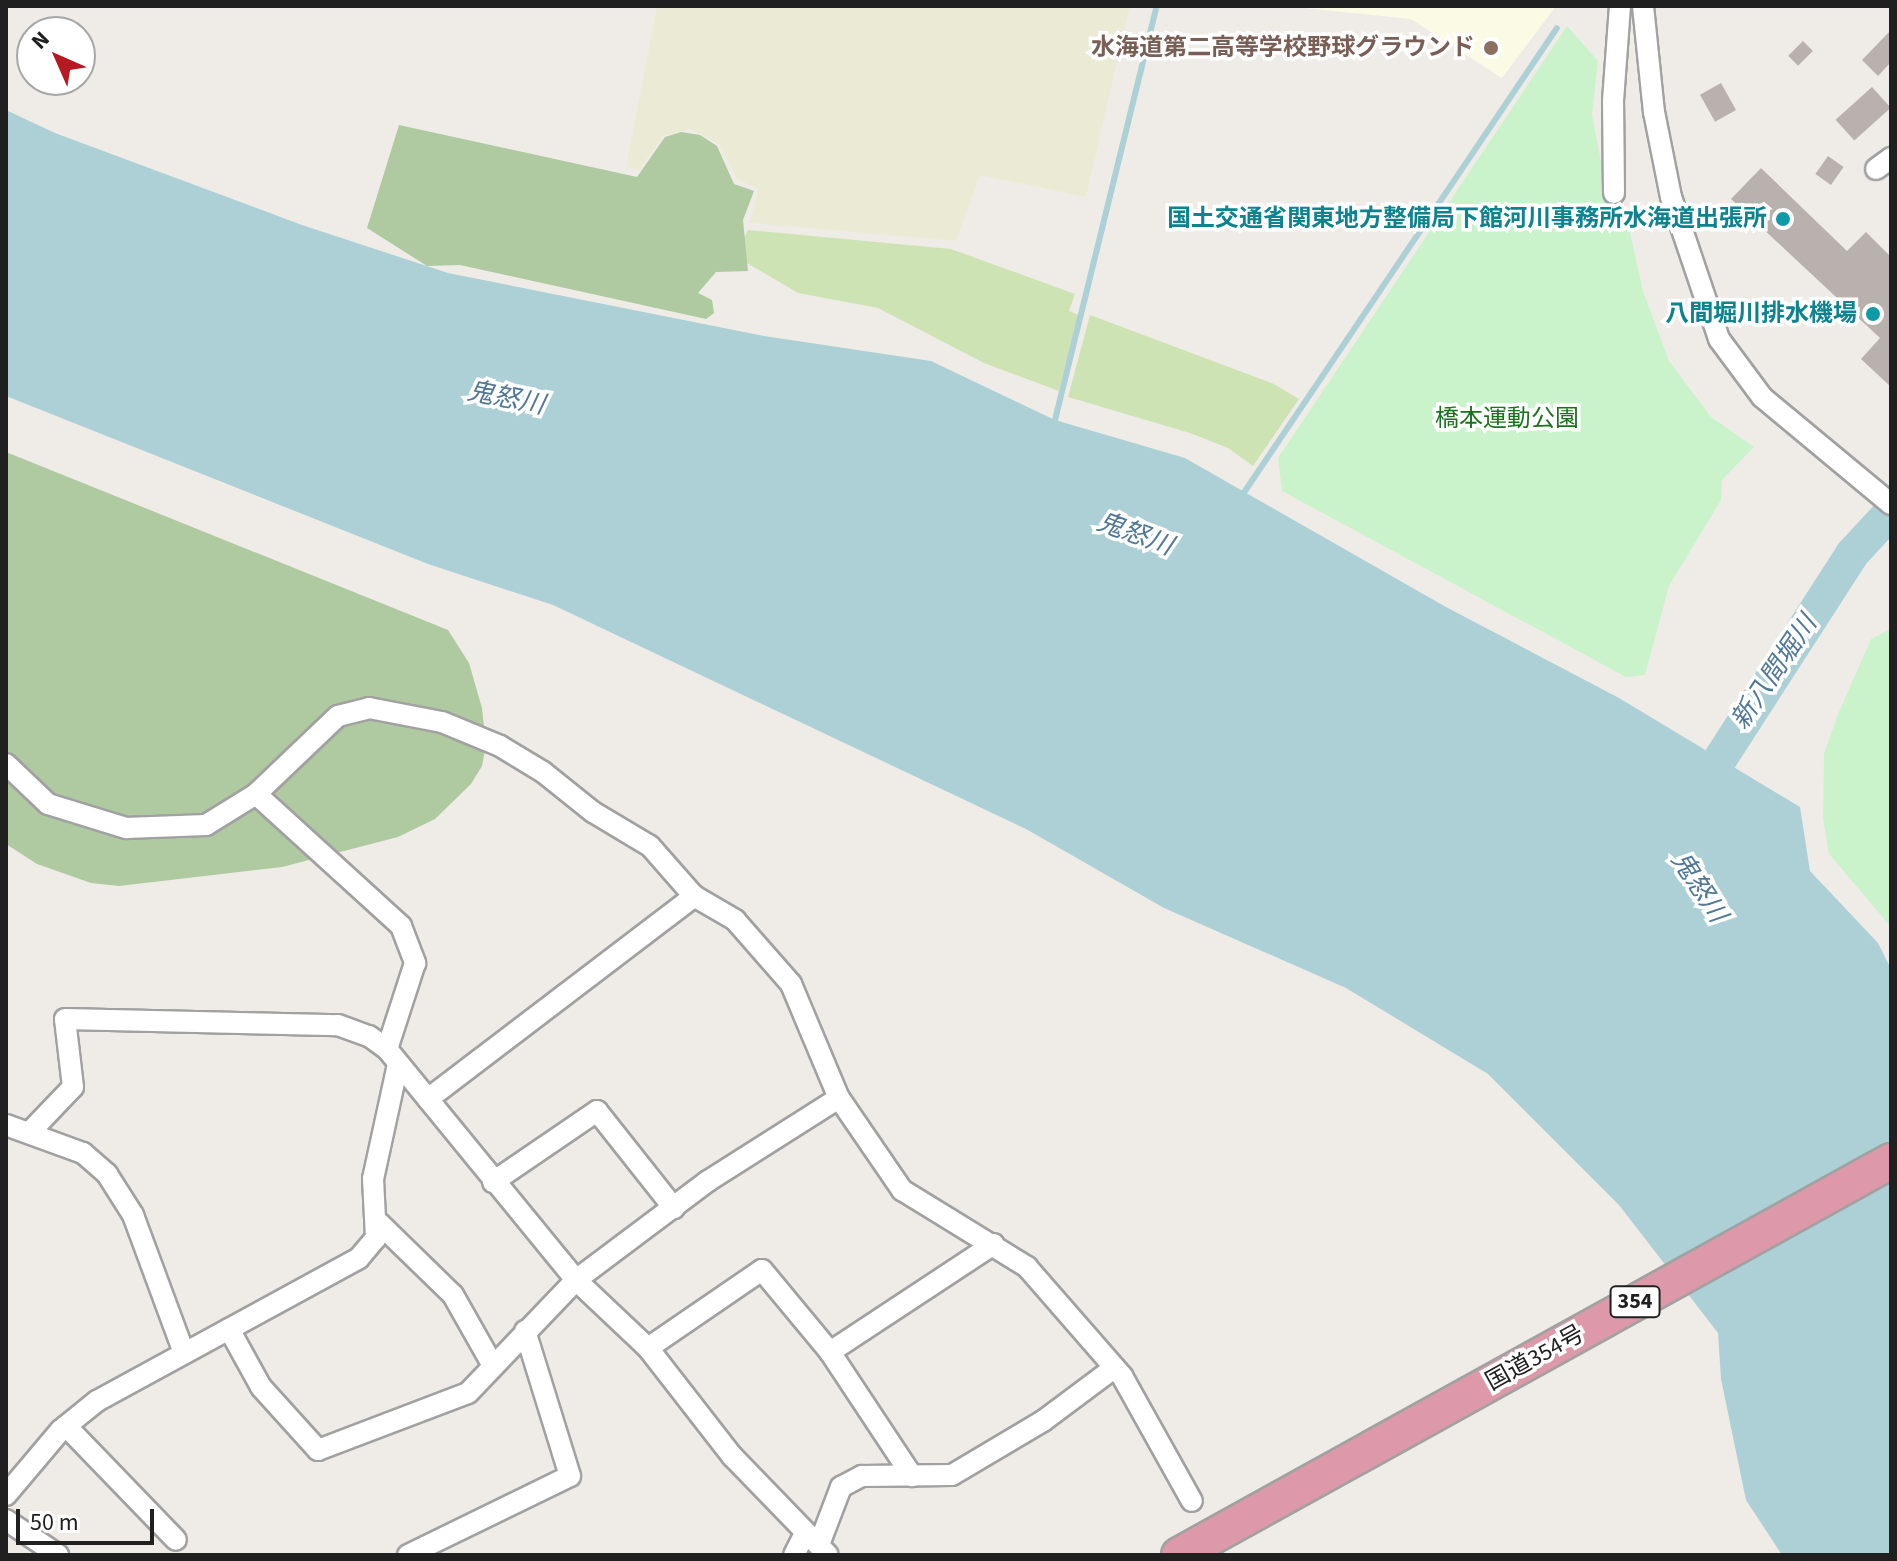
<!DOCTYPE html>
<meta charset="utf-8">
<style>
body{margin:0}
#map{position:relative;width:1897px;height:1561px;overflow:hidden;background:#efece8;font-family:"Source Sans 3","Noto Sans JP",sans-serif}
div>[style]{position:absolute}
.education>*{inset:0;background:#fbfae4}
.farmland>*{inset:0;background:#ebebd5}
.grass>*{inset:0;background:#cee3b4}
.forest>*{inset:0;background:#afc9a1}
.park>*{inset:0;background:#caf3cb}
.water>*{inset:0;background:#add0d7}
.stream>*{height:6px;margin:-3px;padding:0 3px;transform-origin:3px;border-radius:3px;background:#add0d7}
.river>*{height:34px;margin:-17px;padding:0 17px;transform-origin:17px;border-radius:17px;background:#add0d7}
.building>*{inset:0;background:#b8b1ad;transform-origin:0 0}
.roads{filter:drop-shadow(2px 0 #a1a1a1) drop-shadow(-2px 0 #a1a1a1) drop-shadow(0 2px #a1a1a1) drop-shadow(0 -2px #a1a1a1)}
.street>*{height:20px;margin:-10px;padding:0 10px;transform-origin:10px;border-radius:10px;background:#fff}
.highway>*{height:34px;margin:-17px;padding:0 17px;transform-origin:17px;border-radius:17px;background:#dd99a9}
.dots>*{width:22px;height:22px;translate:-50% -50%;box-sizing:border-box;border:4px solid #fff;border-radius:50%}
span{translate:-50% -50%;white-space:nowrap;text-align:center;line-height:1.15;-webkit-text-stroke:7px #fff;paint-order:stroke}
.shield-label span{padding:2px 6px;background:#fff;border:2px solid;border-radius:6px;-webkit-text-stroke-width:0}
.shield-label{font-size:22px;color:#202020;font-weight:700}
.education-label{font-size:24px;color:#785e54;font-weight:700}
.right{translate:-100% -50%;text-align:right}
.culture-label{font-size:24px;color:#0d838f;font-weight:700}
.park-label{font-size:24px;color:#1a721c}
.street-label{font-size:24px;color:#202020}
.water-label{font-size:26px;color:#507795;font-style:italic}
.frame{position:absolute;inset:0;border:8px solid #202020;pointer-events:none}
.north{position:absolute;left:16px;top:16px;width:80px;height:80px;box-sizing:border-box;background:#fff;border:2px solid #a6a6a6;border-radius:50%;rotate:315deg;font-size:22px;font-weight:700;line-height:32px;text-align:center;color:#202020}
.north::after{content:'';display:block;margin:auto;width:28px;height:36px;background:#b71922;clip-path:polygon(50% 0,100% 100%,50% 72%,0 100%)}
.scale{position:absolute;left:16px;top:1509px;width:138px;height:36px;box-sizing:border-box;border:4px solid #202020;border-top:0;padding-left:10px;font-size:24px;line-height:28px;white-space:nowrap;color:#202020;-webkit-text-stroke:6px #fff;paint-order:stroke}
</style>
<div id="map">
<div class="education">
<div style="clip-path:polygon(1286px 6px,1556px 6px,1502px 78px,1411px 19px)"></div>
</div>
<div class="farmland">
<div style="clip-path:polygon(657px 6px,1130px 6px,1086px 197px,980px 175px,956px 241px,750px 223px,758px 189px,737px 179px,719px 144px,690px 129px,663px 136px,639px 170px,626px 167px)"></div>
</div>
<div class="grass">
<div style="clip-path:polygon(748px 230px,951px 249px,1075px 294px,1069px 311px,1079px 315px,1059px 391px,984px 363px,878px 308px,798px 293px,735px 256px)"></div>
<div style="clip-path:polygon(1090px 315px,1274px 384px,1299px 399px,1253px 466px,1228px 448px,1190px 433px,1068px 397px)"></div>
</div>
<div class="forest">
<div style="clip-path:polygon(399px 125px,637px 177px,665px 137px,681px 132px,700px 135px,717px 146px,734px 184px,754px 191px,743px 220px,748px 271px,716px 272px,698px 293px,712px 300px,714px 313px,706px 319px,460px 265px,427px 266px,367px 228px)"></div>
<div style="clip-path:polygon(6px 452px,448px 630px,469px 663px,482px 708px,486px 745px,482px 766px,471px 784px,435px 819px,398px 837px,282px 867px,119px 886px,91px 883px,37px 864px,6px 844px)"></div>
</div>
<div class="park">
<div style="clip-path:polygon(1567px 26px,1598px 61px,1592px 115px,1610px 207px,1627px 219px,1643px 291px,1669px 361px,1711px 417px,1754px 447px,1722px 480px,1721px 500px,1669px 586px,1645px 675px,1626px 677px,1282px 491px,1278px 458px)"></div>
<div style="clip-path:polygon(1891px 629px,1891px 927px,1829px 854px,1823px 819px,1824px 754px,1838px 714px,1871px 639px)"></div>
</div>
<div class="water">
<div style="clip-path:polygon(6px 110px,55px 133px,302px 225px,448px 273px,764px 336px,931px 361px,1055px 420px,1185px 458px,1446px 607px,1619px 698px,1800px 807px,1810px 871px,1878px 943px,1891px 969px,1891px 1555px,1782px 1555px,1746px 1500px,1721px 1379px,1718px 1333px,1619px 1205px,1488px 1074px,1346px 988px,1164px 908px,1026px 829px,553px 605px,428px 564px,6px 396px)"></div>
</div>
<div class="stream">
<div style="left:1055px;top:420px;width:426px;rotate:-76.2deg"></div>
<div style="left:1245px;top:491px;width:558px;rotate:-56.03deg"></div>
</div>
<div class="river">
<div style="left:1695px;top:798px;width:290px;rotate:-57.2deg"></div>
<div style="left:1852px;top:554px;width:57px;rotate:-47.1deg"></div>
</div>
<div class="building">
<div style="clip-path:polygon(1891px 30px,1891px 62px,1878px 76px,1862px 60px)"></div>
<div style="left:1803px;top:41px;width:14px;height:21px;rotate:45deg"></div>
<div style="left:1721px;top:83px;width:31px;height:24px;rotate:61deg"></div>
<div style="left:1872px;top:87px;width:28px;height:49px;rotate:48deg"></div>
<div style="left:1828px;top:156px;width:19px;height:22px;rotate:35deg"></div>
<div style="clip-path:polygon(1761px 168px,1847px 251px,1866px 232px,1891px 257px,1891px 387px,1861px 359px,1880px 338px,1731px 199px)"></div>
</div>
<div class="roads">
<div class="street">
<div style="left:1643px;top:6px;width:107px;rotate:84.1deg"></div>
<div style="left:1654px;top:112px;width:87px;rotate:78.7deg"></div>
<div style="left:1671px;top:197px;width:150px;rotate:71.3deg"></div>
<div style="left:1719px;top:339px;width:72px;rotate:53.4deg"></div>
<div style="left:1762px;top:397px;width:168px;rotate:39.7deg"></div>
<div style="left:1876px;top:169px;width:19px;rotate:-36deg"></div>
<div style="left:1614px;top:193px;width:92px;rotate:-90.6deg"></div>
<div style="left:1613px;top:101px;width:95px;rotate:-85.8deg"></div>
<div style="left:6px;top:764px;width:58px;rotate:43.6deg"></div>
<div style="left:48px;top:804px;width:82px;rotate:17.1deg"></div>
<div style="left:126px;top:828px;width:80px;rotate:-2.1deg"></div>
<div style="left:206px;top:825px;width:59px;rotate:-31.8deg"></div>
<div style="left:256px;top:794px;width:113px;rotate:-43.6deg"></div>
<div style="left:338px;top:716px;width:32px;rotate:-14deg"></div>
<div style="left:369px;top:708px;width:74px;rotate:10.9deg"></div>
<div style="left:442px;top:722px;width:63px;rotate:22.5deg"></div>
<div style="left:500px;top:746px;width:50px;rotate:31.2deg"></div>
<div style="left:543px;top:772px;width:64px;rotate:38.7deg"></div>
<div style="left:593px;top:812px;width:66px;rotate:30.8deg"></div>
<div style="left:650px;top:846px;width:67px;rotate:48.7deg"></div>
<div style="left:694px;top:896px;width:48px;rotate:30.3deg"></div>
<div style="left:735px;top:920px;width:85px;rotate:48.8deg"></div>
<div style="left:791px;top:984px;width:124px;rotate:67.2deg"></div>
<div style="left:839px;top:1098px;width:112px;rotate:55.6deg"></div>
<div style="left:902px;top:1190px;width:147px;rotate:31.6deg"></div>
<div style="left:1027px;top:1267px;width:145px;rotate:48.9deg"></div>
<div style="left:1122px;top:1376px;width:143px;rotate:60.8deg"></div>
<div style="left:256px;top:794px;width:196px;rotate:42.3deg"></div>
<div style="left:401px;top:926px;width:40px;rotate:69deg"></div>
<div style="left:415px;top:963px;width:90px;rotate:108deg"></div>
<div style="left:428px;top:1099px;width:335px;rotate:-37.3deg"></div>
<div style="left:6px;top:1125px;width:82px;rotate:20deg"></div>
<div style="left:83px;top:1153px;width:32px;rotate:41deg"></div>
<div style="left:107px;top:1174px;width:49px;rotate:57.6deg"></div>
<div style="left:133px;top:1215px;width:147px;rotate:69.7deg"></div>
<div style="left:30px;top:1132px;width:62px;rotate:-46.3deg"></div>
<div style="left:73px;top:1087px;width:68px;rotate:-96.7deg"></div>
<div style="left:65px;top:1019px;width:273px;rotate:1.3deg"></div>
<div style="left:338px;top:1025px;width:33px;rotate:20deg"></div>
<div style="left:369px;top:1036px;width:22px;rotate:36deg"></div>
<div style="left:387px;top:1049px;width:298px;rotate:50.7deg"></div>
<div style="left:576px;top:1280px;width:99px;rotate:43.4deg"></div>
<div style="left:648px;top:1348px;width:138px;rotate:52.1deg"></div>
<div style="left:733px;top:1457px;width:136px;rotate:45.9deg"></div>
<div style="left:493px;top:1182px;width:126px;rotate:-34.3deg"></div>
<div style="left:597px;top:1111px;width:124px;rotate:51.6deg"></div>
<div style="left:379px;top:1223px;width:103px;rotate:44.2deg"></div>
<div style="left:453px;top:1295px;width:79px;rotate:60.5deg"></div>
<div style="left:229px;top:1329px;width:66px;rotate:61.1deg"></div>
<div style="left:261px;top:1387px;width:85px;rotate:47.9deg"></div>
<div style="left:318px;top:1450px;width:160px;rotate:-20.8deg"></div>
<div style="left:468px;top:1393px;width:156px;rotate:-46.3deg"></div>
<div style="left:576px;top:1280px;width:165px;rotate:-36.9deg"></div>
<div style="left:708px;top:1181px;width:155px;rotate:-32.4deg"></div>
<div style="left:648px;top:1348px;width:138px;rotate:-34.4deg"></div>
<div style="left:762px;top:1270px;width:107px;rotate:50.3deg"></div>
<div style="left:830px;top:1352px;width:149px;rotate:56.5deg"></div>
<div style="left:830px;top:1352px;width:196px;rotate:-33.4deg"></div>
<div style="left:66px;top:1426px;width:158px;rotate:46deg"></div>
<div style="left:6px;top:1495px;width:85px;rotate:-49.8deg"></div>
<div style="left:61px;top:1430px;width:46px;rotate:-38.9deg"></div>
<div style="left:97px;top:1401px;width:298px;rotate:-28.6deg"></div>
<div style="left:359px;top:1258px;width:26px;rotate:-50deg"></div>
<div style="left:376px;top:1238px;width:59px;rotate:-92.9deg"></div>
<div style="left:373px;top:1179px;width:118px;rotate:-77.7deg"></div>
<div style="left:6px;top:1520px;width:63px;rotate:33.9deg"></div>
<div style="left:820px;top:1542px;width:59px;rotate:-69.1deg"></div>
<div style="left:841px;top:1487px;width:24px;rotate:-28deg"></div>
<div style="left:862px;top:1476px;width:90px;rotate:-0.6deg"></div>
<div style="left:952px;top:1475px;width:106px;rotate:-30.7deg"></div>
<div style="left:1043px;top:1421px;width:89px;rotate:-36.7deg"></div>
<div style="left:408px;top:1555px;width:180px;rotate:-26deg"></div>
<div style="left:570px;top:1476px;width:152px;rotate:-107.2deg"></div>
<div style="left:794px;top:1555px;width:25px;rotate:-63deg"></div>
</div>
<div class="highway">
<div style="left:1179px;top:1555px;width:814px;rotate:-28.96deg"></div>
</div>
</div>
<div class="dots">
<div style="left:1491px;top:48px;background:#8d6e63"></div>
<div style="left:1783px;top:219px;background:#0f9aa8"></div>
<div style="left:1873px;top:314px;background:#0f9aa8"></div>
</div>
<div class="shield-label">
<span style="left:1635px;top:1302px">354</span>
</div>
<div class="education-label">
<span class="right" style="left:1475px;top:48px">水海道第二高等学校野球グラウンド</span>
</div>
<div class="culture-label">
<span class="right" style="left:1767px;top:219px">国土交通省関東地方整備局下館河川事務所水海道出張所</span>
<span class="right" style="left:1857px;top:314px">八間堀川排水機場</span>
</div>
<div class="park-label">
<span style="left:1507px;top:419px">橋本運動公園</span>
</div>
<div class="street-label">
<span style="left:1535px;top:1358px;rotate:-29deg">国道354号</span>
</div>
<div class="water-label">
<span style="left:506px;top:398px;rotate:11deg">鬼怒川</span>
<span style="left:1135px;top:534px;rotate:20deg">鬼怒川</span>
<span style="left:1774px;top:672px;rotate:-56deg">新八間堀川</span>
<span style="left:1699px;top:887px;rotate:57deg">鬼怒川</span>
</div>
<div class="frame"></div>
<div class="north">N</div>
<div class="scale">50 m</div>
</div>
